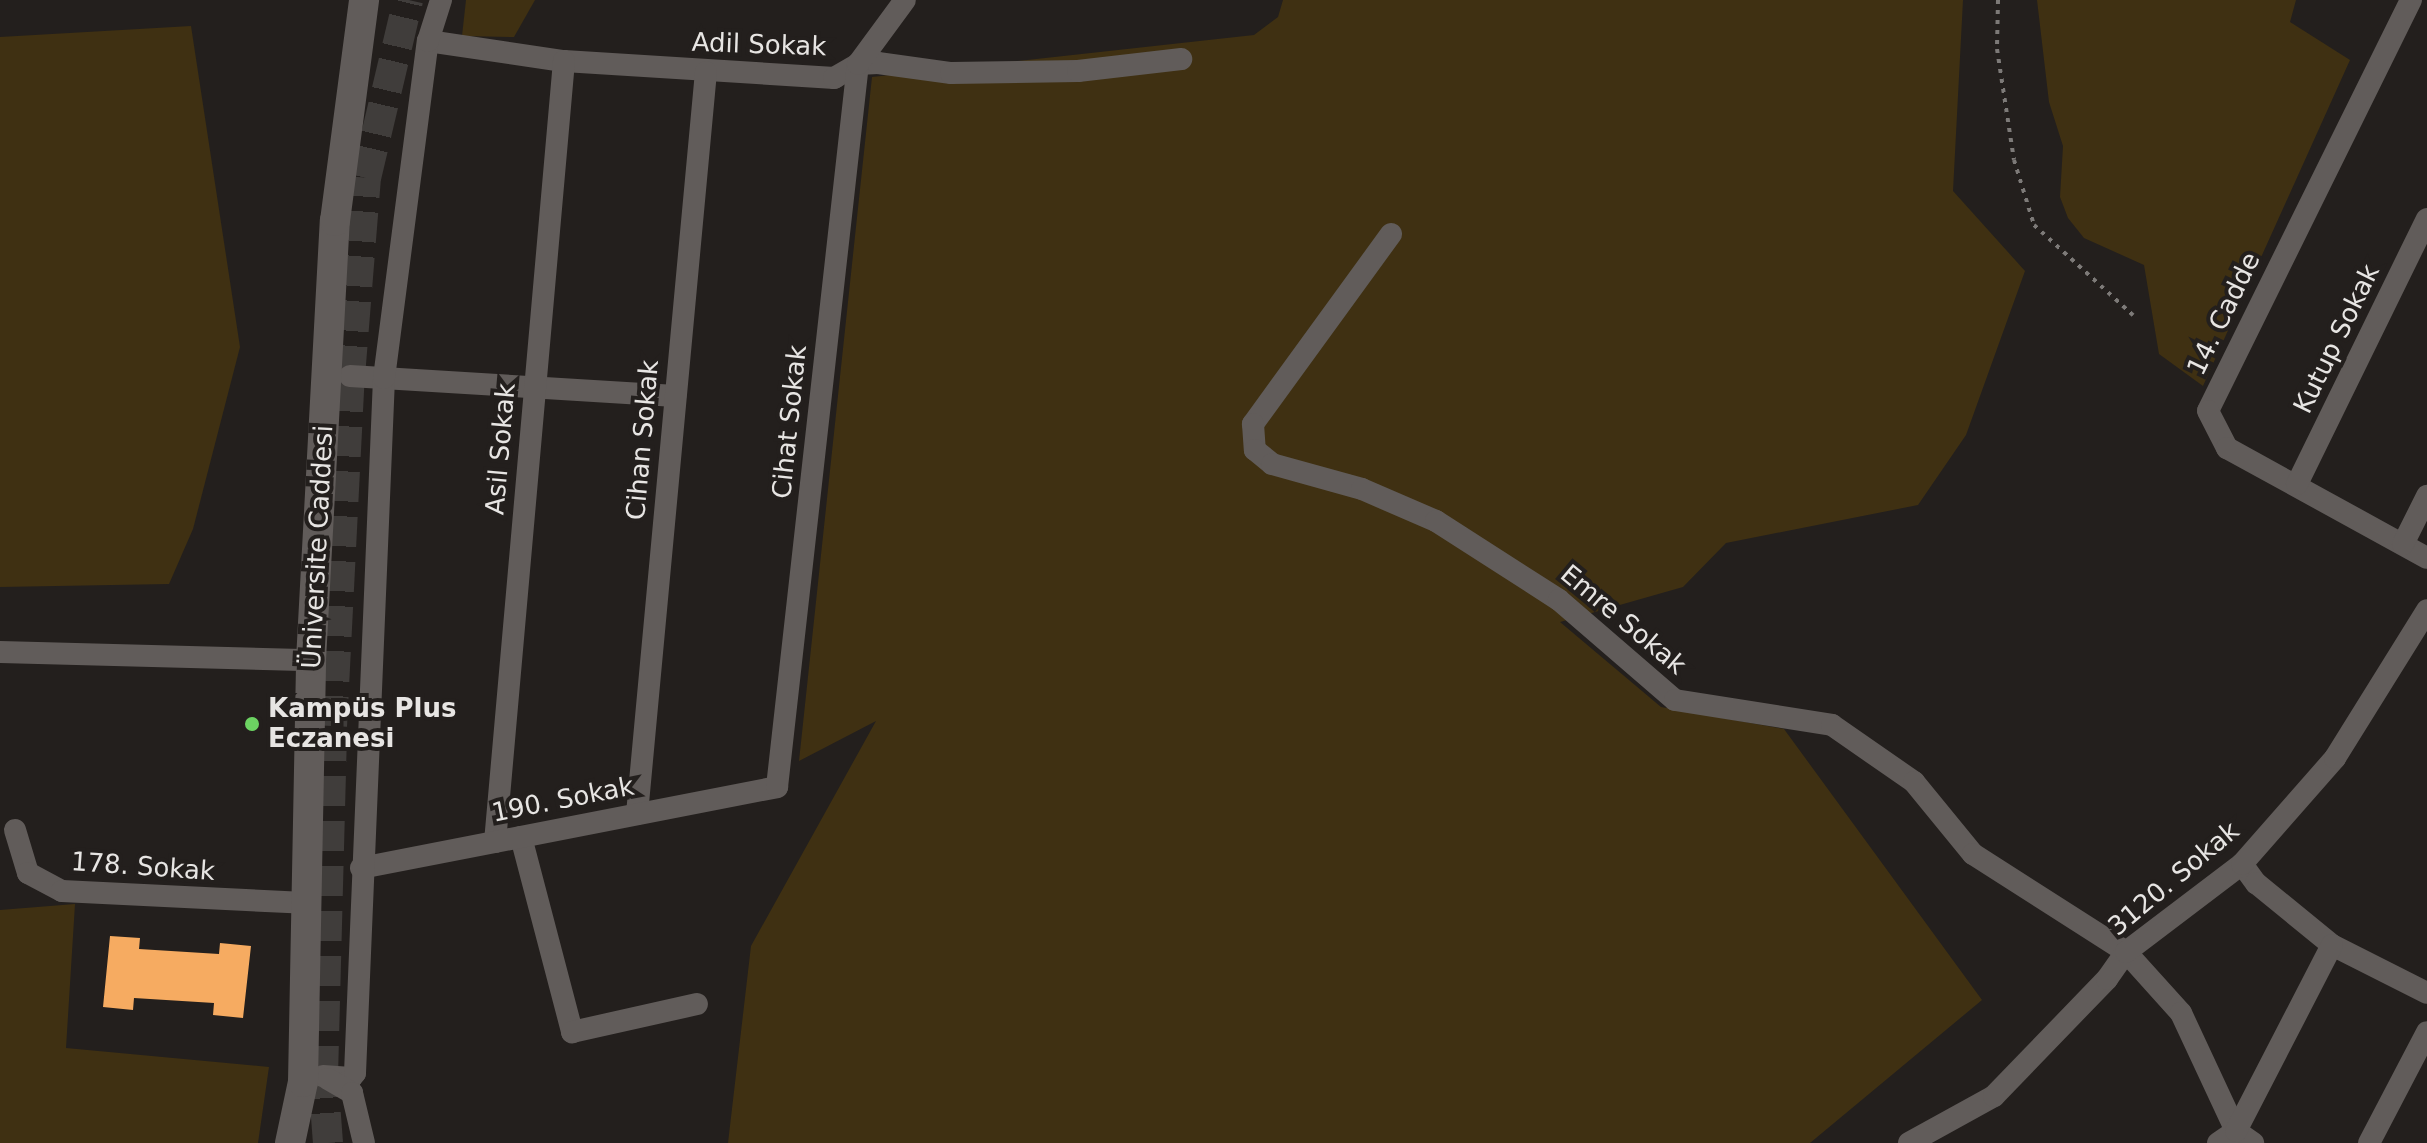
<!DOCTYPE html>
<meta charset="utf-8">
<style>
body{margin:0}
#map{position:relative;width:2427px;height:1143px;overflow:hidden;background:#231f1d;font-family:"DejaVu Sans",sans-serif}
div>[style]{position:absolute}
.green>*{inset:0;background:#3f3012}
.building>*{inset:0;background:#f6ab61}
.secondary-tunnel>*{height:30px;margin-top:-15px;transform-origin:0;background:repeating-linear-gradient(90deg,#403d3b 0 30px,transparent 0 45px)}
.path>*{height:4px;margin-top:-2px;transform-origin:0;background:repeating-linear-gradient(90deg,#7d7a78 0 4px,transparent 0 10px)}
.street>*{height:22px;margin:-11px;padding:0 11px;transform-origin:11px;border-radius:11px;background:#615c5a}
.secondary>*{height:30px;margin:-15px;padding:0 15px;transform-origin:15px;border-radius:15px;background:#615c5a}
.dots>*{width:22px;height:22px;translate:-50% -50%;box-sizing:border-box;border:4px solid #231f1d;border-radius:50%}
span{translate:-50% -50%;white-space:nowrap;text-align:center;line-height:1.15;-webkit-text-stroke:8px #231f1d;paint-order:stroke}
.street-label{font-size:26px;color:#e7e5e3}
.poi-label{font-size:26px;color:#e7e5e3;font-weight:700}
.left{translate:0 -50%;text-align:left}
</style>
<div id="map">
<div class="green">
<div style="clip-path:polygon(466px 0,535px 0,514px 37px,462px 36px)"></div>
<div style="clip-path:polygon(1283px 0,1963px 0,1953px 191px,2025px 271px,1966px 435px,1918px 505px,1726px 543px,1683px 587px,1560px 622px,1661px 707px,1784px 729px,1982px 1000px,1810px 1143px,728px 1143px,751px 946px,876px 721px,799px 761px,872px 77px,1254px 35px,1278px 17px)"></div>
<div style="clip-path:polygon(2037px 0,2296px 0,2290px 22px,2350px 60px,2203px 386px,2159px 354px,2144px 265px,2084px 238px,2068px 218px,2060px 197px,2063px 146px,2049px 102px)"></div>
<div style="clip-path:polygon(191px 26px,240px 347px,193px 529px,169px 584px,0 587px,0 37px)"></div>
<div style="clip-path:polygon(75px 904px,66px 1048px,269px 1067px,258px 1143px,0 1143px,0 910px)"></div>
</div>
<div class="building">
<div style="clip-path:polygon(110px 936px,140px 938px,139px 949px,219px 954px,220px 943px,251px 946px,243px 1018px,213px 1015px,214px 1003px,134px 998px,133px 1010px,103px 1007px)"></div>
</div>
<div class="secondary-tunnel">
<div style="left:328px;top:1143px;width:67px;rotate:-94.3deg"></div>
<div style="left:323px;top:1076px;width:350px;rotate:-88.5deg"></div>
<div style="left:332px;top:726px;width:350px;rotate:-87.1deg"></div>
<div style="left:350px;top:376px;width:199px;rotate:-85.4deg"></div>
<div style="left:366px;top:178px;width:183px;rotate:-76.7deg"></div>
</div>
<div class="path">
<div style="left:1998px;top:0;width:49px;rotate:91.2deg"></div>
<div style="left:1997px;top:49px;width:112px;rotate:81.3deg"></div>
<div style="left:2014px;top:160px;width:68px;rotate:72.9deg"></div>
<div style="left:2034px;top:225px;width:134px;rotate:42.3deg"></div>
</div>
<div class="street">
<div style="left:2411px;top:0;width:458px;rotate:116.3deg"></div>
<div style="left:2208px;top:411px;width:42px;rotate:62.8deg"></div>
<div style="left:2227px;top:448px;width:228px;rotate:28.8deg"></div>
<div style="left:428px;top:41px;width:137px;rotate:8.4deg"></div>
<div style="left:564px;top:61px;width:271px;rotate:3.6deg"></div>
<div style="left:834px;top:78px;width:28px;rotate:-30deg"></div>
<div style="left:858px;top:64px;width:20px;rotate:-3deg"></div>
<div style="left:878px;top:63px;width:74px;rotate:7.8deg"></div>
<div style="left:951px;top:73px;width:127px;rotate:-0.9deg"></div>
<div style="left:1078px;top:71px;width:104px;rotate:-6.6deg"></div>
<div style="left:1391px;top:234px;width:235px;rotate:126deg"></div>
<div style="left:1253px;top:424px;width:26px;rotate:86deg"></div>
<div style="left:1255px;top:450px;width:22px;rotate:39deg"></div>
<div style="left:1272px;top:464px;width:93px;rotate:15.5deg"></div>
<div style="left:1362px;top:489px;width:81px;rotate:23.4deg"></div>
<div style="left:1436px;top:521px;width:146px;rotate:32.7deg"></div>
<div style="left:1559px;top:600px;width:153px;rotate:40.8deg"></div>
<div style="left:1675px;top:700px;width:159px;rotate:9deg"></div>
<div style="left:1832px;top:725px;width:100px;rotate:34.8deg"></div>
<div style="left:1914px;top:782px;width:93px;rotate:50.7deg"></div>
<div style="left:1973px;top:854px;width:182px;rotate:32.6deg"></div>
<div style="left:2126px;top:952px;width:82px;rotate:48deg"></div>
<div style="left:2181px;top:1013px;width:130px;rotate:65deg"></div>
<div style="left:2236px;top:1131px;width:21px;rotate:35deg"></div>
<div style="left:350px;top:376px;width:326px;rotate:3.5deg"></div>
<div style="left:2297px;top:484px;width:295px;rotate:-63.9deg"></div>
<div style="left:2403px;top:544px;width:54px;rotate:-63.4deg"></div>
<div style="left:0;top:652px;width:311px;rotate:1.5deg"></div>
<div style="left:637px;top:814px;width:745px;rotate:-84.69deg"></div>
<div style="left:15px;top:830px;width:45px;rotate:73.2deg"></div>
<div style="left:28px;top:873px;width:38px;rotate:28deg"></div>
<div style="left:62px;top:891px;width:243px;rotate:2.8deg"></div>
<div style="left:521px;top:837px;width:202px;rotate:75.3deg"></div>
<div style="left:572px;top:1032px;width:128px;rotate:-12.6deg"></div>
<div style="left:495px;top:842px;width:784px;rotate:-84.95deg"></div>
<div style="left:2242px;top:864px;width:24px;rotate:54deg"></div>
<div style="left:2256px;top:883px;width:98px;rotate:39.2deg"></div>
<div style="left:2332px;top:945px;width:106px;rotate:26.8deg"></div>
<div style="left:361px;top:868px;width:424px;rotate:-11deg"></div>
<div style="left:777px;top:787px;width:728px;rotate:-83.61deg"></div>
<div style="left:858px;top:64px;width:79px;rotate:-53.7deg"></div>
<div style="left:323px;top:1076px;width:28px;rotate:4deg"></div>
<div style="left:351px;top:1078px;width:6px;rotate:-51deg"></div>
<div style="left:355px;top:1073px;width:696px;rotate:-87.61deg"></div>
<div style="left:384px;top:378px;width:340px;rotate:-82.6deg"></div>
<div style="left:428px;top:41px;width:43px;rotate:-72.4deg"></div>
<div style="left:328px;top:1079px;width:28px;rotate:30deg"></div>
<div style="left:352px;top:1093px;width:51px;rotate:76.5deg"></div>
<div style="left:1909px;top:1143px;width:97px;rotate:-28.9deg"></div>
<div style="left:1994px;top:1096px;width:163px;rotate:-46deg"></div>
<div style="left:2107px;top:979px;width:33px;rotate:-55deg"></div>
<div style="left:2126px;top:952px;width:146px;rotate:-37.2deg"></div>
<div style="left:2242px;top:864px;width:141px;rotate:-48.7deg"></div>
<div style="left:2335px;top:758px;width:174px;rotate:-58.1deg"></div>
<div style="left:2218px;top:1143px;width:22px;rotate:-34deg"></div>
<div style="left:2236px;top:1131px;width:209px;rotate:-62.7deg"></div>
<div style="left:2369px;top:1143px;width:125px;rotate:-62.4deg"></div>
</div>
<div class="secondary">
<div style="left:290px;top:1143px;width:62px;rotate:-78deg"></div>
<div style="left:303px;top:1082px;width:422px;rotate:-88.9deg"></div>
<div style="left:311px;top:660px;width:440px;rotate:-86.9deg"></div>
<div style="left:335px;top:221px;width:223px;rotate:-82.5deg"></div>
</div>
<div class="dots">
<div style="left:252px;top:724px;background:#6cd362"></div>
</div>
<div class="street-label">
<span style="left:759px;top:45px;rotate:2deg">Adil Sokak</span>
<span style="left:2224px;top:314px;rotate:-64deg">14. Cadde</span>
<span style="left:2337px;top:339px;rotate:-64deg">Kutup Sokak</span>
<span style="left:790px;top:422px;rotate:-84deg">Cihat Sokak</span>
<span style="left:643px;top:440px;rotate:-85deg">Cihan Sokak</span>
<span style="left:501px;top:449px;rotate:-85deg">Asil Sokak</span>
<span style="left:318px;top:547px;rotate:-87deg">Üniversite Caddesi</span>
<span style="left:1623px;top:620px;rotate:40deg">Emre Sokak</span>
<span style="left:563px;top:800px;rotate:-11deg">190. Sokak</span>
<span style="left:143px;top:867px;rotate:4deg">178. Sokak</span>
<span style="left:2174px;top:879px;rotate:-40deg">3120. Sokak</span>
</div>
<div class="poi-label">
<span class="left" style="left:268px;top:724px">Kampüs Plus<br>Eczanesi</span>
</div>
</div>
